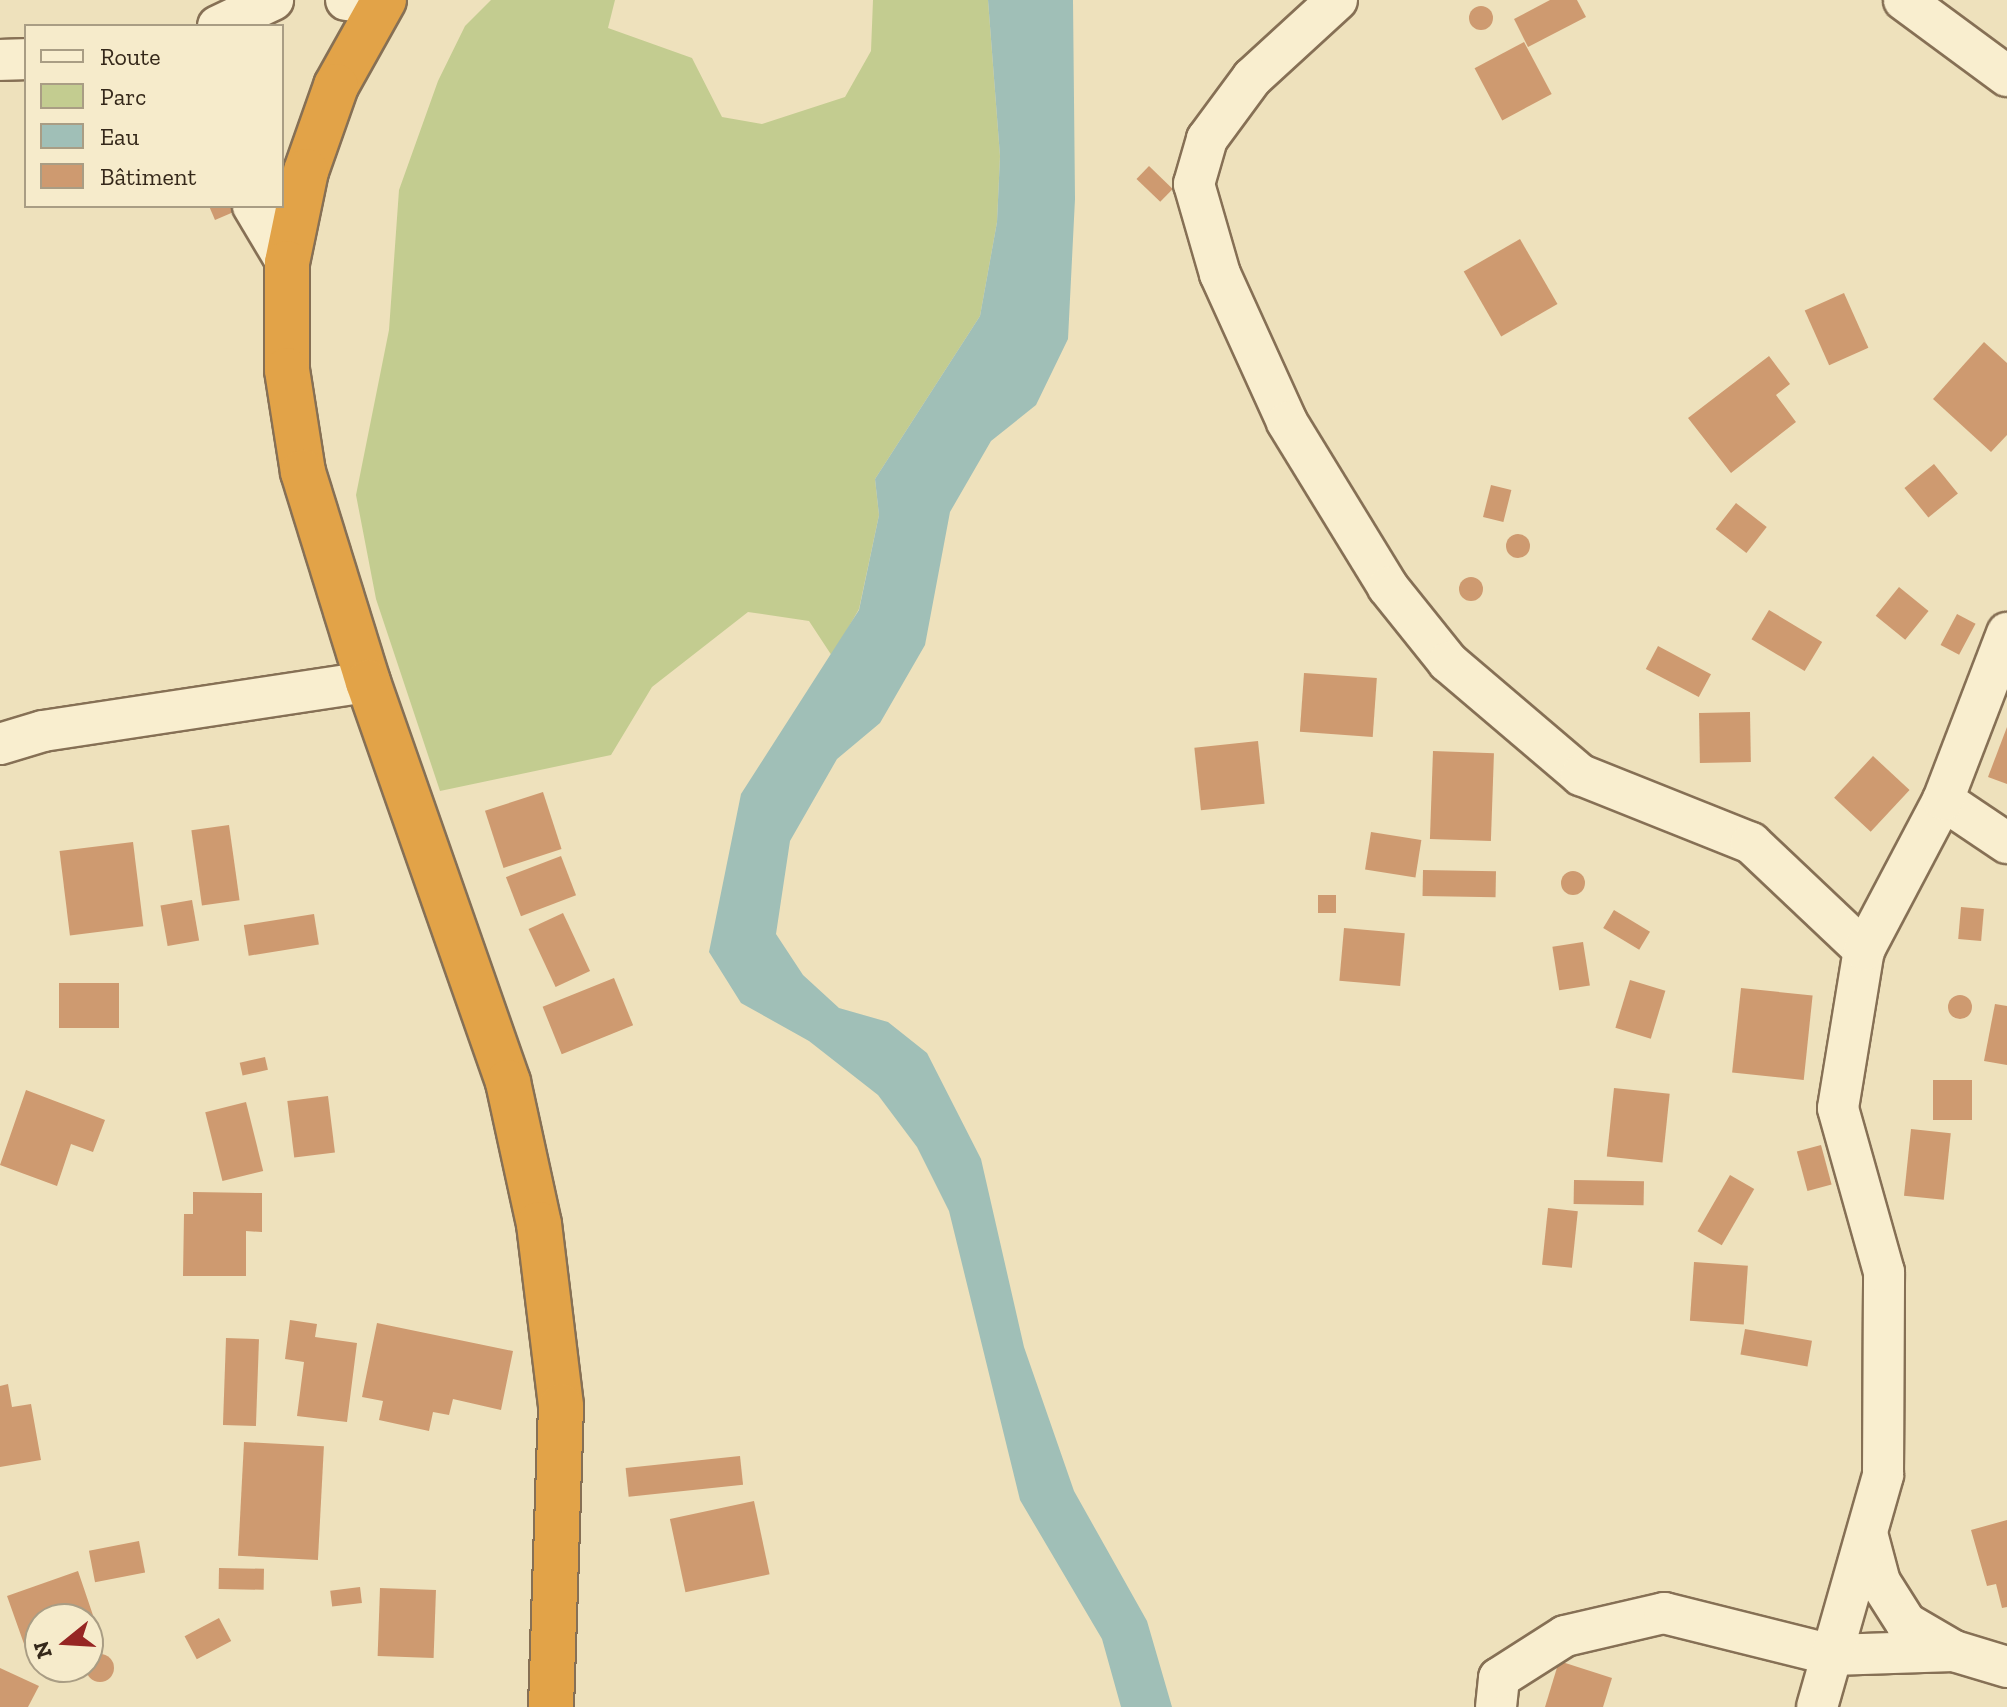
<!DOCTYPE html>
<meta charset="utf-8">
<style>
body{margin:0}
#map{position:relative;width:2007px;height:1707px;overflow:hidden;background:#eee1bc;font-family:"Zilla Slab",serif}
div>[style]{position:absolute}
.green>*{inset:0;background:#c3cc90}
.water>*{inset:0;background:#a0bfb7}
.building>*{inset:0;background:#ce9a70;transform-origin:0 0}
.round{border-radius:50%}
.roads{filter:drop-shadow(2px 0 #867055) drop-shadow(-2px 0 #867055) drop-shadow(0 2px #867055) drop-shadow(0 -2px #867055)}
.minor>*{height:40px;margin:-20px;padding:0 20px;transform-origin:20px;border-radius:20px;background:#f9eecf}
.highway>*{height:44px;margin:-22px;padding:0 22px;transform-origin:22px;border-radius:22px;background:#e2a348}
span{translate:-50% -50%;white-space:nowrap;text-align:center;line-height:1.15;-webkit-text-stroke:7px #f6ebcb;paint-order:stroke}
.legend{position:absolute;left:24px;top:24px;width:260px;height:184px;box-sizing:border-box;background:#f6ebcb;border:2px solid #a99d84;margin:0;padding:10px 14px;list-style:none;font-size:24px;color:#35281a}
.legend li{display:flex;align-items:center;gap:16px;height:40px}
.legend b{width:40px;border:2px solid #a99d84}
.north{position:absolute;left:24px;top:1603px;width:80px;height:80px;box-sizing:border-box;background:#f6ebcb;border:2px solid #a99d84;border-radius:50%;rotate:252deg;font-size:22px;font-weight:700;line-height:32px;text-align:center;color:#35281a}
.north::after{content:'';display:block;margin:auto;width:28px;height:36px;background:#962624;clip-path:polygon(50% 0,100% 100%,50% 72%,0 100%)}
</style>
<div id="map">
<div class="green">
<div style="clip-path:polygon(491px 0,615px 0,608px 28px,692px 58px,722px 117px,762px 124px,845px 97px,871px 51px,873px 0,988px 0,1000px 156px,997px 222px,980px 316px,875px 479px,879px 515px,859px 609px,832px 656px,809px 621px,748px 612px,652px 687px,611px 755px,440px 791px,376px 599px,356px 495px,389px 330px,399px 190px,438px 81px,465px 26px)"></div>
</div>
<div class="water">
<div style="clip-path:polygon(988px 0,1073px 0,1075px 199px,1068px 339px,1036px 405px,991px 441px,950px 512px,925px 645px,880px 723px,837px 759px,790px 841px,776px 934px,803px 975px,839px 1008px,888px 1022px,927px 1053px,981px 1159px,1024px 1347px,1074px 1491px,1147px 1621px,1172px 1707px,1121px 1707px,1102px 1639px,1020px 1500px,949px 1211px,917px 1147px,878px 1095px,809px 1041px,741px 1003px,709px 952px,741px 794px,859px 610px,879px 515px,875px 479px,980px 316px,997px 222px,1000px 156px)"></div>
</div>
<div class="building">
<div style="clip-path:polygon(1550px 0,1577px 0,1586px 17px,1528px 47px,1514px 19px)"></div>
<div class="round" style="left:1469px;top:6px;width:24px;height:24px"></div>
<div style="left:1524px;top:42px;width:59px;height:56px;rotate:62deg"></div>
<div style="left:1149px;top:166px;width:33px;height:18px;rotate:44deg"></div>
<div style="clip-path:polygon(209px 206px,234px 206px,236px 211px,215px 220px)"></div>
<div style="left:1520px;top:239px;width:75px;height:65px;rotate:60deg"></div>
<div style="left:1844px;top:293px;width:60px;height:43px;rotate:66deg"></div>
<div style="clip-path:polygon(1984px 342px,2007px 363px,2007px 435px,1991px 452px,1933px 399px)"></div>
<div style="clip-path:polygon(1769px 356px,1790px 384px,1776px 395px,1796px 422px,1731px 473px,1688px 418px)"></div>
<div style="left:1934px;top:464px;width:38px;height:38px;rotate:51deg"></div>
<div style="left:1491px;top:485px;width:21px;height:33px;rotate:14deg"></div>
<div style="left:1736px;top:503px;width:39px;height:33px;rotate:38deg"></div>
<div class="round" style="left:1506px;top:534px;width:24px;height:24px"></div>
<div class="round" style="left:1459px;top:577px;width:24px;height:24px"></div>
<div style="left:1899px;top:587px;width:38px;height:37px;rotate:39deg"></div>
<div style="left:1769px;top:610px;width:62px;height:34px;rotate:31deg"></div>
<div style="left:1957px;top:614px;width:21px;height:35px;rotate:28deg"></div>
<div style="left:1658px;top:646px;width:60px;height:26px;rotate:28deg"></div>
<div style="left:1304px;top:673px;width:73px;height:59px;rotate:4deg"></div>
<div style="left:1750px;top:712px;width:50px;height:51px;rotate:89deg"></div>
<div style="clip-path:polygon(2007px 727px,2007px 784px,1988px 777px)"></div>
<div style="left:1258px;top:741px;width:63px;height:64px;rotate:84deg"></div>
<div style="left:1433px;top:751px;width:61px;height:88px;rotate:2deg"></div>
<div style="left:1873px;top:756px;width:50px;height:57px;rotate:43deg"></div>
<div style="left:543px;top:792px;width:60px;height:61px;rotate:72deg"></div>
<div style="left:229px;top:825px;width:76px;height:38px;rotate:82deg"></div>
<div style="left:1371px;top:832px;width:51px;height:38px;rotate:9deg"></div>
<div style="left:133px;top:842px;width:85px;height:74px;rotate:83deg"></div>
<div style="left:561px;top:856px;width:42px;height:59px;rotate:69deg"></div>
<div style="left:1423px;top:870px;width:73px;height:26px;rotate:1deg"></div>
<div class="round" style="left:1561px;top:871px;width:24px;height:24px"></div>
<div style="left:1318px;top:895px;width:18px;height:18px"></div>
<div style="left:192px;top:900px;width:41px;height:32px;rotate:80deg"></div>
<div style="left:1961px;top:907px;width:23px;height:32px;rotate:5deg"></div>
<div style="left:1614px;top:910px;width:42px;height:21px;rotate:31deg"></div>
<div style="left:563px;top:913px;width:64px;height:38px;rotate:65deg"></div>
<div style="left:314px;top:914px;width:31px;height:71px;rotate:81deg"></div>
<div style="left:1344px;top:928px;width:61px;height:53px;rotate:5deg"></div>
<div style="left:1583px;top:942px;width:44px;height:31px;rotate:81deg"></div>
<div style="left:614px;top:978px;width:51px;height:77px;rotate:68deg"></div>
<div style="left:1630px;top:980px;width:37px;height:50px;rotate:17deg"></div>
<div style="left:59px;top:983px;width:60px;height:45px"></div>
<div style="left:1741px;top:988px;width:72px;height:85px;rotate:6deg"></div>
<div class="round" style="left:1948px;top:995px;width:24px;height:24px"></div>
<div style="clip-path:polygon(1995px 1004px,2007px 1006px,2007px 1065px,1984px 1061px)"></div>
<div style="left:265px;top:1057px;width:13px;height:26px;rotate:77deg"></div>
<div style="left:1933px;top:1080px;width:39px;height:40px"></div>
<div style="left:1614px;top:1088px;width:56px;height:69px;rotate:6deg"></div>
<div style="clip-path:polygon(26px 1090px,105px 1120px,93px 1152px,71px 1144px,57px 1186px,0 1165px)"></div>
<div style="left:328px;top:1096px;width:57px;height:41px;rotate:83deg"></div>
<div style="left:246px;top:1102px;width:71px;height:42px;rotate:76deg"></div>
<div style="left:1911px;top:1129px;width:40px;height:67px;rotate:6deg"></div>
<div style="left:1821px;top:1145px;width:41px;height:25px;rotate:75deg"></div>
<div style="left:1730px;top:1175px;width:28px;height:65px;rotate:30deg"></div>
<div style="left:1574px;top:1180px;width:70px;height:24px;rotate:1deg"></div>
<div style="clip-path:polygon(193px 1192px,262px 1193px,262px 1232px,246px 1231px,246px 1276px,183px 1276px,184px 1214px,193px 1214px)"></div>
<div style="left:1548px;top:1208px;width:30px;height:57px;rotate:6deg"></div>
<div style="left:1694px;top:1262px;width:54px;height:59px;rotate:4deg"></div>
<div style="clip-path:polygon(290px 1320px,317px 1324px,315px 1337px,357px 1343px,347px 1422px,297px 1416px,304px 1362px,285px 1359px)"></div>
<div style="clip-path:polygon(377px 1323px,513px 1351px,501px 1410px,453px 1399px,449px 1415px,433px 1412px,429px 1431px,379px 1420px,383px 1401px,362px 1397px)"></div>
<div style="left:1745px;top:1329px;width:68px;height:26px;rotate:10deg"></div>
<div style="left:226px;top:1338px;width:33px;height:87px;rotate:2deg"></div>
<div style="clip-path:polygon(8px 1384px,12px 1407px,31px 1404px,41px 1460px,0 1467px,0 1386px)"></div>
<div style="left:244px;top:1442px;width:80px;height:114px;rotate:3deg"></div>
<div style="left:740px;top:1456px;width:29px;height:115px;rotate:84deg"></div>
<div style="left:754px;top:1501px;width:75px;height:86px;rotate:78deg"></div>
<div style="clip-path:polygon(2007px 1520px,2007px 1607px,2002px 1608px,1996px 1584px,1987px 1586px,1971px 1530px)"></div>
<div style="left:139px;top:1541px;width:32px;height:51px;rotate:79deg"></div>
<div style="left:219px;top:1568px;width:45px;height:21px;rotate:1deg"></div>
<div style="clip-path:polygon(78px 1571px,99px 1633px,88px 1637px,88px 1619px,40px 1619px,40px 1654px,29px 1658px,7px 1596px)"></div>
<div style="left:360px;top:1587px;width:16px;height:30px;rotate:83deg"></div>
<div style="left:380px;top:1588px;width:56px;height:68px;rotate:2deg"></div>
<div style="left:219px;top:1618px;width:26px;height:39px;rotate:62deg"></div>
<div class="round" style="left:86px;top:1654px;width:28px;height:28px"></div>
<div style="clip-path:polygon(1559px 1661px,1612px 1678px,1603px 1707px,1545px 1707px)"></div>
<div style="clip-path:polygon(0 1668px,39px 1686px,28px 1707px,0 1707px)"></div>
</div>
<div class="roads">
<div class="minor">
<div style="left:346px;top:0;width:34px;rotate:7deg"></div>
<div style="left:1337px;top:0;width:115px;rotate:137.5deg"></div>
<div style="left:1252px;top:78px;width:76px;rotate:126.4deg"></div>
<div style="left:1207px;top:139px;width:47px;rotate:106.1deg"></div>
<div style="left:1194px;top:184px;width:94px;rotate:73.9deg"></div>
<div style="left:1220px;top:274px;width:162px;rotate:65.6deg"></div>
<div style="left:1287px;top:422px;width:193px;rotate:58.5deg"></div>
<div style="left:1388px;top:587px;width:96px;rotate:51.3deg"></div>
<div style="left:1448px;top:662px;width:175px;rotate:40.4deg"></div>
<div style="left:1581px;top:775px;width:183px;rotate:21.8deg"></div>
<div style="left:1751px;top:843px;width:156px;rotate:43.4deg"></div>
<div style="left:1904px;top:0;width:128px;rotate:36.4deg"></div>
<div style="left:218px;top:26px;width:61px;rotate:-25.3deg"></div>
<div style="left:0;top:60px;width:26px;rotate:-2deg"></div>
<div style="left:253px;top:206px;width:66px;rotate:59.2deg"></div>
<div style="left:0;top:744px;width:45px;rotate:-16.8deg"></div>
<div style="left:43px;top:731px;width:329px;rotate:-8.6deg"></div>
<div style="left:1943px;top:800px;width:77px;rotate:33.9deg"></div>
<div style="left:1868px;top:1537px;width:47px;rotate:75.1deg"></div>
<div style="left:1880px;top:1582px;width:49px;rotate:57.6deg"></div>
<div style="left:1906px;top:1623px;width:56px;rotate:30.3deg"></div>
<div style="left:1954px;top:1651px;width:55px;rotate:16.8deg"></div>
<div style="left:1496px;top:1707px;width:29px;rotate:-84deg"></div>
<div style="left:1499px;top:1678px;width:78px;rotate:-32.5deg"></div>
<div style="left:1565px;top:1636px;width:102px;rotate:-13.1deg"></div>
<div style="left:1664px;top:1613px;width:173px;rotate:14deg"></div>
<div style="left:1832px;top:1655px;width:122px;rotate:-1.9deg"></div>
<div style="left:1817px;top:1707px;width:241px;rotate:-74.1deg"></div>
<div style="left:1883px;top:1475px;width:203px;rotate:-89.7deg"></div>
<div style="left:1884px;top:1272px;width:170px;rotate:-105.7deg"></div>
<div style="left:1838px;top:1108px;width:160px;rotate:-80.7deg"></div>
<div style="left:1864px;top:950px;width:170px;rotate:-62.2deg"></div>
<div style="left:1943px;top:800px;width:179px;rotate:-69deg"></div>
</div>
<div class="highway">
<div style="left:384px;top:0;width:98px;rotate:119.2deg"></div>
<div style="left:336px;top:86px;width:90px;rotate:109.4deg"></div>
<div style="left:306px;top:171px;width:94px;rotate:101.7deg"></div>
<div style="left:287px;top:263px;width:107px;rotate:90deg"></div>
<div style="left:287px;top:370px;width:103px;rotate:81.1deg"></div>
<div style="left:303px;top:472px;width:220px;rotate:72.8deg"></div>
<div style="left:368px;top:682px;width:424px;rotate:70.7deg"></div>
<div style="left:508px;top:1082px;width:145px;rotate:77.7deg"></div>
<div style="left:539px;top:1224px;width:183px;rotate:83.1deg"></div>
<div style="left:561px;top:1406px;width:301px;rotate:91.9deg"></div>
</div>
</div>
<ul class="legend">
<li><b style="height:10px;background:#f9eecf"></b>Route</li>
<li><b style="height:22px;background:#c3cc90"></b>Parc</li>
<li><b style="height:22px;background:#a0bfb7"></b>Eau</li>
<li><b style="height:22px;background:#ce9a70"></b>Bâtiment</li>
</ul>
<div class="north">N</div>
</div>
